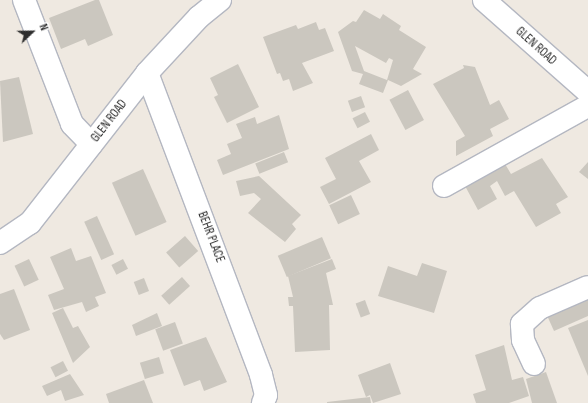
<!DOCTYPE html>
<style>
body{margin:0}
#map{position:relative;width:588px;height:403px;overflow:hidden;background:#efe9e1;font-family:"Sofia Sans Condensed",sans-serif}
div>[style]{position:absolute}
.building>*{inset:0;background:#cbc7bf;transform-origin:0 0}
.roads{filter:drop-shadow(1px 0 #b4b7c1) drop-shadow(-1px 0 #b4b7c1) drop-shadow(0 1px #b4b7c1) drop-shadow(0 -1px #b4b7c1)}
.minor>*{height:22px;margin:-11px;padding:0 11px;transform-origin:11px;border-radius:11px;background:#fff}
span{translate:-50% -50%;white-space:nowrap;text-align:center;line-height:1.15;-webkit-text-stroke:3.5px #fff;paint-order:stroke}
.street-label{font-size:13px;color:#2e2e2e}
.north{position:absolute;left:12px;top:12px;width:40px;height:40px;-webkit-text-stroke:3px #fff;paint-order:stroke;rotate:68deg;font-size:11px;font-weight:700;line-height:16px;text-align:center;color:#2e2e2e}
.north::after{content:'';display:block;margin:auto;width:14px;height:18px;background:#2e2e2e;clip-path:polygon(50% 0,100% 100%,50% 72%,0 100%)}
</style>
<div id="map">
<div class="building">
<div style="clip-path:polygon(95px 0,99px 0,113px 35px,88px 46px,85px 39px,61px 49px,49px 18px)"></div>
<div style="clip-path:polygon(evenodd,364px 10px,380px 19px,383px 14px,401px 26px,399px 30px,426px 47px,413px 69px,422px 74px,401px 86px,388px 80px,383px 93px,359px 84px,363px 74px,352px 71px,338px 32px,353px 21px,356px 22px,364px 10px,355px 46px,386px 63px,389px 58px,393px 60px,387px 80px,364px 71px,355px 46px)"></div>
<div style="clip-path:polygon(316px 22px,319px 30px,325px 28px,334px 51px,302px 63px,313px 83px,293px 91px,289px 79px,283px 81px,280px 73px,277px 74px,263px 37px,296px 25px,298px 29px)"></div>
<div style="clip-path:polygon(238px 64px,259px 107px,227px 123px,214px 97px,218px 95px,210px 78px)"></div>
<div style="clip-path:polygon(463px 65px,475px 67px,490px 105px,499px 100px,509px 119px,490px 129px,493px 136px,456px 156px,456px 141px,465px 136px,433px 84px,464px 68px)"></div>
<div style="clip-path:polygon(19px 77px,33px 134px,3px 142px,0 81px)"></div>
<div style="left:408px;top:90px;width:34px;height:21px;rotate:62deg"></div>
<div style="left:361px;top:96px;width:12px;height:14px;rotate:70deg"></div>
<div style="left:365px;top:112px;width:11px;height:14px;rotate:63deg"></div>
<div style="clip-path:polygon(279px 115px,289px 149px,223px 175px,217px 160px,231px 154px,227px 144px,242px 138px,236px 124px,255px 117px,257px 124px)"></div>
<div style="clip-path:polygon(371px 134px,379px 150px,359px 161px,371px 182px,329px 204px,320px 187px,336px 179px,325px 158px)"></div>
<div style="left:284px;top:152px;width:11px;height:31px;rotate:68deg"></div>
<div style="clip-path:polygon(542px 158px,568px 197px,556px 204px,561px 213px,536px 227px,514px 191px,505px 196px,497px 181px,490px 186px,497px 199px,478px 210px,464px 184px,505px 164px,511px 174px)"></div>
<div style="clip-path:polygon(588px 162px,588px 179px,579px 172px)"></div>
<div style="left:143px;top:169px;width:58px;height:34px;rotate:66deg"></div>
<div style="clip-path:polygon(259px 176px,301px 215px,292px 224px,296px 229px,285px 242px,248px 213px,261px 199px,254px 193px,240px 196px,236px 181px)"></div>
<div style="left:351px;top:195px;width:21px;height:24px;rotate:65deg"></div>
<div style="left:97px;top:216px;width:42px;height:14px;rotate:66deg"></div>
<div style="left:185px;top:236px;width:20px;height:25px;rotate:49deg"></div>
<div style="left:322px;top:237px;width:23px;height:48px;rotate:67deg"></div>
<div style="clip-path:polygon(71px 248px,76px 261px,91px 256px,106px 293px,95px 297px,99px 306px,86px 312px,82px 302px,54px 310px,48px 295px,64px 289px,50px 257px)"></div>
<div style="left:29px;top:259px;width:23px;height:16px;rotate:65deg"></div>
<div style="left:123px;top:259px;width:11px;height:13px;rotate:63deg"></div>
<div style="clip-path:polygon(332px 259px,336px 269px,326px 273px,333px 305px,329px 305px,330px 350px,295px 352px,293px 306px,289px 306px,288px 297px,293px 297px,288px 276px)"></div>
<div style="clip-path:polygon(422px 263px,447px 271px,434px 313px,378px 296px,388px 266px,417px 276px)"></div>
<div style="left:182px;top:277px;width:12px;height:28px;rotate:48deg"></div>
<div style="left:144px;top:278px;width:14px;height:11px;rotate:69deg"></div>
<div style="clip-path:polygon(14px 289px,30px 330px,4px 340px,0 334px,0 294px)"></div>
<div style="clip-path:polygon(588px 293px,588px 316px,554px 331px,545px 311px)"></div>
<div style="left:365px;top:300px;width:15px;height:10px;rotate:70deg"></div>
<div style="clip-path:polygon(63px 308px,73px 328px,78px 326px,90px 347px,73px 363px,52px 313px)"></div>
<div style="clip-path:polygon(157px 313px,162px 326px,136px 336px,132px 325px)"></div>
<div style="clip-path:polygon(588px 320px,588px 376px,568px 328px)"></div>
<div style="left:175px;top:322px;width:23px;height:21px;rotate:70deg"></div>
<div style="clip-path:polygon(206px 337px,227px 382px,204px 391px,200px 380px,184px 386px,170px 350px)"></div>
<div style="clip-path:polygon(504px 345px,512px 380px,523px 377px,529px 396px,509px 403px,476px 403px,473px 394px,486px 390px,475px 355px)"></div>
<div style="left:159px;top:357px;width:17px;height:20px;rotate:73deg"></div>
<div style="left:63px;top:361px;width:11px;height:14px;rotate:63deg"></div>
<div style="clip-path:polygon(390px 363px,401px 394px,373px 403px,370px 395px,366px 397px,358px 375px)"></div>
<div style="clip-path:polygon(546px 372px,557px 403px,532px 403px,526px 379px)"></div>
<div style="clip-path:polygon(70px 374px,84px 395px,65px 401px,61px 390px,47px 396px,42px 386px)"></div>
<div style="clip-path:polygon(144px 380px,153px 403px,109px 403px,106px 394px)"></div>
<div style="clip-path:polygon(370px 397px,371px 403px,327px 403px,327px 402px)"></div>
</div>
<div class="roads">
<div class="minor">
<div style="left:24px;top:0;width:133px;rotate:68.8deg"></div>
<div style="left:72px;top:124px;width:28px;rotate:46deg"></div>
<div style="left:484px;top:0;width:139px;rotate:41.5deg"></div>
<div style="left:147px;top:73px;width:323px;rotate:69.3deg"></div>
<div style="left:261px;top:375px;width:21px;rotate:76deg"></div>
<div style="left:266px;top:395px;width:9px;rotate:111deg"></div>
<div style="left:444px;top:186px;width:165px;rotate:-29.1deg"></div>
<div style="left:0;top:243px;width:36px;rotate:-34deg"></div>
<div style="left:30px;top:223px;width:190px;rotate:-52deg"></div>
<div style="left:147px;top:73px;width:76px;rotate:-47.1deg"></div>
<div style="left:199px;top:17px;width:27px;rotate:-39deg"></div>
<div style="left:534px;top:364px;width:26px;rotate:-115deg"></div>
<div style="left:523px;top:340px;width:16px;rotate:-94deg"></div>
<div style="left:522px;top:324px;width:24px;rotate:-42deg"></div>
<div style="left:540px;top:308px;width:52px;rotate:-23.6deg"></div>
</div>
</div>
<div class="street-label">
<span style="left:536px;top:46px;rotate:42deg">GLEN ROAD</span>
<span style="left:109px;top:121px;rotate:-52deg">GLEN ROAD</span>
<span style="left:211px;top:237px;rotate:69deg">BEHR PLACE</span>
</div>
<div class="north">N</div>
</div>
